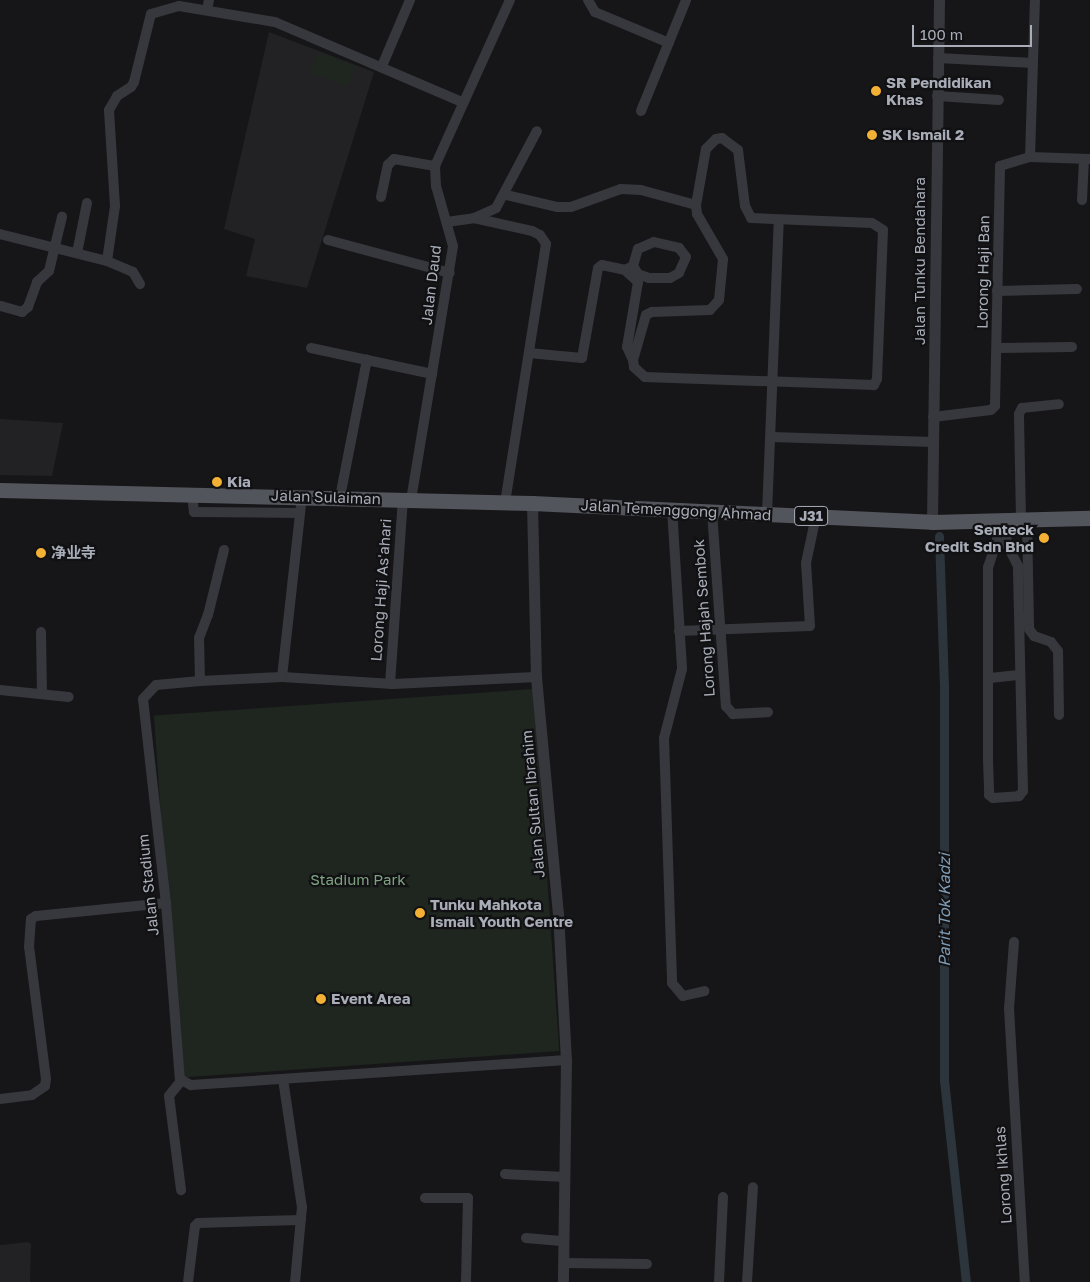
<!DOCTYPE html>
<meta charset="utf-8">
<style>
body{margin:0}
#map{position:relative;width:1090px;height:1282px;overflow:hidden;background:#161618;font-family:"Golos Text","Noto Sans SC",sans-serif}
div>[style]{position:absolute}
.built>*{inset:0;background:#222225}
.green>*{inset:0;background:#1e261f;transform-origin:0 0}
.canal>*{height:9px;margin:-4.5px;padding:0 4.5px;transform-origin:4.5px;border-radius:4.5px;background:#2c353c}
.minor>*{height:10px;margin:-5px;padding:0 5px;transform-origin:5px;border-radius:5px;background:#37383d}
.tertiary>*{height:11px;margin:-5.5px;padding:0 5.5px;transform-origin:5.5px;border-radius:5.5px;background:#37383d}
.primary>*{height:15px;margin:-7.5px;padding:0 7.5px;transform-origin:7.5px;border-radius:7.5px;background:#53555c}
.dots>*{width:14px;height:14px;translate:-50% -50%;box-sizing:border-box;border:2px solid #111113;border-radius:50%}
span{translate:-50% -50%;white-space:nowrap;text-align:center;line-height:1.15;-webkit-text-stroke:4.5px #111113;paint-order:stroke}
.shield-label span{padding:1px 4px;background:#111113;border:1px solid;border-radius:4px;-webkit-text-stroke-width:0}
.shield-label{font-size:14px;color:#a8adb8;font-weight:700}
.poi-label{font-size:15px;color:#a8adb8;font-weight:700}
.left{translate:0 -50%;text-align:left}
.right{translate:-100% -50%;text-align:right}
.street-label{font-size:15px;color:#a8adb8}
.park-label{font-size:15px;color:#7fa381}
.water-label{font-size:16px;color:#7f9bb3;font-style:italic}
.scale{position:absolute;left:912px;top:25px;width:120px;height:22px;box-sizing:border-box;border:2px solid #a8adb8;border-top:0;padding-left:6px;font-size:15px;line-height:18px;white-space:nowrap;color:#a8adb8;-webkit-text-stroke:4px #111113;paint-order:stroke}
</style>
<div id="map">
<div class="built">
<div style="clip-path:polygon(269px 32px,374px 72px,307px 288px,246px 276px,255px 239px,224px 229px)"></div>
<div style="clip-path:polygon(0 419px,63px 423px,52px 476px,0 475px)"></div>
<div style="clip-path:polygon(28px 1242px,31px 1244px,30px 1282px,0 1282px,0 1245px)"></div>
</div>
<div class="green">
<div style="left:318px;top:52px;width:40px;height:22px;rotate:21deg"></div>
<div style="left:534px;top:689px;width:363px;height:381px;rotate:86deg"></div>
</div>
<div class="canal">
<div style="left:939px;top:536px;width:152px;rotate:88.1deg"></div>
<div style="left:944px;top:688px;width:392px;rotate:90deg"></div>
<div style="left:944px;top:1080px;width:203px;rotate:83.8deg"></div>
</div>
<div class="minor">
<div style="left:588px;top:0;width:14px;rotate:60deg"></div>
<div style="left:595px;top:12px;width:80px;rotate:22.7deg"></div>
<div style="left:207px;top:10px;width:10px;rotate:-79deg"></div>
<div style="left:938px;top:58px;width:94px;rotate:3deg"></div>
<div style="left:382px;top:66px;width:72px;rotate:-67deg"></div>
<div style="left:937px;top:96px;width:62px;rotate:3.7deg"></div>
<div style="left:641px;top:111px;width:120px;rotate:-67.9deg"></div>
<div style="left:722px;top:138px;width:20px;rotate:37deg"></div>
<div style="left:738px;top:150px;width:56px;rotate:82.9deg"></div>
<div style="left:745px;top:206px;width:13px;rotate:63deg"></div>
<div style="left:751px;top:218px;width:121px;rotate:2.4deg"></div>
<div style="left:872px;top:223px;width:13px;rotate:32deg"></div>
<div style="left:883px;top:230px;width:149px;rotate:92.3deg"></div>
<div style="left:877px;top:379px;width:7px;rotate:117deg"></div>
<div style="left:874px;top:385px;width:229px;rotate:-178deg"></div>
<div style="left:645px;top:377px;width:15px;rotate:-138deg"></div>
<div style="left:634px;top:367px;width:7px;rotate:-98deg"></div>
<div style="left:633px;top:360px;width:47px;rotate:-73.9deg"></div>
<div style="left:646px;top:315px;width:7px;rotate:-27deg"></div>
<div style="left:652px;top:312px;width:58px;rotate:-2deg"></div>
<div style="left:710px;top:310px;width:13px;rotate:-48deg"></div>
<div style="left:719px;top:300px;width:41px;rotate:-84.4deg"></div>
<div style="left:723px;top:259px;width:52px;rotate:-120deg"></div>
<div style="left:697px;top:214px;width:9px;rotate:-96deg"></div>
<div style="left:696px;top:205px;width:57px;rotate:-79.9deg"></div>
<div style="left:706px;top:149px;width:14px;rotate:-45deg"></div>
<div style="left:716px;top:139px;width:6px;rotate:-9deg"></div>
<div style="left:1030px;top:157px;width:157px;rotate:-88.2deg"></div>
<div style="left:506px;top:195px;width:52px;rotate:13.2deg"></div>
<div style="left:557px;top:207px;width:14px"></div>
<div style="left:571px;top:207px;width:53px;rotate:-19.8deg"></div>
<div style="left:621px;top:189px;width:20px;rotate:3deg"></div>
<div style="left:641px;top:190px;width:57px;rotate:15.3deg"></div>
<div style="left:381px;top:197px;width:33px;rotate:-78deg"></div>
<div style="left:388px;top:165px;width:8px;rotate:-45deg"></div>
<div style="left:394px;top:159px;width:42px;rotate:9.7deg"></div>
<div style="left:1082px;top:200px;width:41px;rotate:-87.2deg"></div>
<div style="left:474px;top:218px;width:59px;rotate:12.6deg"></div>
<div style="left:532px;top:231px;width:9px;rotate:27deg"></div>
<div style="left:540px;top:235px;width:11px;rotate:56deg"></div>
<div style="left:546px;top:244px;width:261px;rotate:99deg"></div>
<div style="left:447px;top:222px;width:27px;rotate:-8deg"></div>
<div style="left:474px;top:218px;width:24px;rotate:-24deg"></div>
<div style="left:496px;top:208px;width:87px;rotate:-62deg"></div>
<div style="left:0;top:234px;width:110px;rotate:14.2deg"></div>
<div style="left:107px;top:261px;width:28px;rotate:23deg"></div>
<div style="left:133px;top:272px;width:14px;rotate:60deg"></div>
<div style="left:328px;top:240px;width:126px;rotate:15.1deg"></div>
<div style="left:77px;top:253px;width:51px;rotate:-78.7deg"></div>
<div style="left:107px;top:261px;width:56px;rotate:-81.7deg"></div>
<div style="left:115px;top:206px;width:96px;rotate:-93.6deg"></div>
<div style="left:109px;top:110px;width:16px;rotate:-60deg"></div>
<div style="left:117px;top:96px;width:17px;rotate:-33deg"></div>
<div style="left:131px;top:87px;width:6px;rotate:-59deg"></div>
<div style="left:134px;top:82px;width:70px;rotate:-76deg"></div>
<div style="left:151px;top:14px;width:29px;rotate:-16deg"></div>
<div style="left:179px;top:6px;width:97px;rotate:9.5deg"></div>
<div style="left:275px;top:22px;width:203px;rotate:23.2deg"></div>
<div style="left:627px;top:272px;width:15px;rotate:42deg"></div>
<div style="left:638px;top:282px;width:66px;rotate:99.6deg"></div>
<div style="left:627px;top:347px;width:14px;rotate:65deg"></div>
<div style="left:997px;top:291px;width:80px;rotate:-1.4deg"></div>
<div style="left:1px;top:306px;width:22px;rotate:16deg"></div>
<div style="left:22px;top:312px;width:8px;rotate:-40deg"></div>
<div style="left:28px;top:307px;width:27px;rotate:-70deg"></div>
<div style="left:37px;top:282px;width:16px;rotate:-43deg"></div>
<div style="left:49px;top:271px;width:56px;rotate:-76.5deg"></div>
<div style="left:311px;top:348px;width:124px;rotate:12.1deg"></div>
<div style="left:997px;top:348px;width:75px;rotate:-0.8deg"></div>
<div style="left:529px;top:353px;width:53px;rotate:5.4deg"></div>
<div style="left:582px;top:358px;width:91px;rotate:-79.9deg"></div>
<div style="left:598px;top:268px;width:5px;rotate:-37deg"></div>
<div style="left:602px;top:265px;width:24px;rotate:12deg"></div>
<div style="left:625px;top:270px;width:9px;rotate:-27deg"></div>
<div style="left:633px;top:266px;width:18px;rotate:-74deg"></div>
<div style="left:638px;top:249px;width:17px;rotate:-24deg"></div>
<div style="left:654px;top:242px;width:26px;rotate:13deg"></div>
<div style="left:679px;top:248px;width:11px;rotate:52deg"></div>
<div style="left:686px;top:257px;width:17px;rotate:114deg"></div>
<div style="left:679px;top:273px;width:10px;rotate:151deg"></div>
<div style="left:670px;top:278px;width:21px;rotate:180deg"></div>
<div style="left:649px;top:278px;width:12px;rotate:-160deg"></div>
<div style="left:638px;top:274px;width:9px;rotate:-122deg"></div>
<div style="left:933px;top:417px;width:58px;rotate:-6.9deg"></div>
<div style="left:991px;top:410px;width:6px;rotate:-45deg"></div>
<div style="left:995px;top:406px;width:240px;rotate:-88.8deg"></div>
<div style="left:1000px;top:166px;width:31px;rotate:-17deg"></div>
<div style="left:1030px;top:157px;width:60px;rotate:1.9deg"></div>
<div style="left:771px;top:437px;width:162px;rotate:1.8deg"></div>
<div style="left:192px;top:494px;width:18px;rotate:84deg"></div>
<div style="left:194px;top:512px;width:106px;rotate:0.5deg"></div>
<div style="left:340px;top:497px;width:140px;rotate:-78.9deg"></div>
<div style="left:411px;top:500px;width:257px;rotate:-80.6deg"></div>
<div style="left:453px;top:246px;width:62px;rotate:-105.8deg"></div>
<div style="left:436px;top:186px;width:20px;rotate:-93deg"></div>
<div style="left:435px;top:166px;width:182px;rotate:-65.7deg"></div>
<div style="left:672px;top:509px;width:160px;rotate:86.4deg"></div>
<div style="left:682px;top:669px;width:71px;rotate:104.6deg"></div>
<div style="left:664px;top:738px;width:245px;rotate:88.1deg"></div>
<div style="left:672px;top:983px;width:17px;rotate:50deg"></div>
<div style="left:683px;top:996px;width:22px;rotate:-13deg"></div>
<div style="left:712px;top:512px;width:195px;rotate:85.9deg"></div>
<div style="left:726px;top:706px;width:11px;rotate:49deg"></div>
<div style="left:733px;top:714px;width:35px;rotate:-3deg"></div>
<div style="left:767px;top:514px;width:293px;rotate:-87.7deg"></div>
<div style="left:1021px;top:520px;width:106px;rotate:-91.1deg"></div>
<div style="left:1019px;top:414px;width:7px;rotate:-63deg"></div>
<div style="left:1022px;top:408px;width:37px;rotate:-6deg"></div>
<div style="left:1027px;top:520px;width:109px;rotate:88.9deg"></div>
<div style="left:1029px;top:629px;width:9px;rotate:54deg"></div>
<div style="left:1034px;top:636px;width:18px;rotate:19deg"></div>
<div style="left:1051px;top:642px;width:11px;rotate:52deg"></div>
<div style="left:1058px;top:651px;width:64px;rotate:89.1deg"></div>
<div style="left:998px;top:521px;width:19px;rotate:93deg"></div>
<div style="left:997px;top:540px;width:28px;rotate:108deg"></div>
<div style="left:988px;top:567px;width:193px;rotate:90deg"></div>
<div style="left:988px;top:760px;width:35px;rotate:88deg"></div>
<div style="left:989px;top:795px;width:5px;rotate:37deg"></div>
<div style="left:993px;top:798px;width:26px;rotate:-4deg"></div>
<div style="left:1019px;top:796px;width:6px;rotate:-51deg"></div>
<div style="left:1023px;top:791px;width:225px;rotate:-91.3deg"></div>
<div style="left:1018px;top:566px;width:25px;rotate:-117deg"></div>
<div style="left:1007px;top:544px;width:23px;rotate:-95deg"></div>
<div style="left:679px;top:631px;width:131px;rotate:-2.2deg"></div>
<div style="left:810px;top:626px;width:63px;rotate:-93.6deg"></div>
<div style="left:806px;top:563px;width:48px;rotate:-78deg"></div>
<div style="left:41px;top:632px;width:62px;rotate:89.1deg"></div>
<div style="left:282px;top:677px;width:182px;rotate:-83.7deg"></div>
<div style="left:536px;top:677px;width:143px;rotate:177.2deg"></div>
<div style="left:393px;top:684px;width:111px;rotate:-176.4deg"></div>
<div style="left:282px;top:677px;width:82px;rotate:177.2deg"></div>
<div style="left:200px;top:681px;width:44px;rotate:174.8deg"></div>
<div style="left:156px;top:685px;width:19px;rotate:133deg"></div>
<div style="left:143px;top:699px;width:205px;rotate:83.6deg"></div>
<div style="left:166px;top:903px;width:177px;rotate:85.5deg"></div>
<div style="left:180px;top:1079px;width:13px;rotate:29deg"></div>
<div style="left:191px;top:1085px;width:376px;rotate:-3.8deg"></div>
<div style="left:990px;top:678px;width:30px;rotate:-6deg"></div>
<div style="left:200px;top:681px;width:43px;rotate:-91.3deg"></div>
<div style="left:199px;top:638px;width:25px;rotate:-69deg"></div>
<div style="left:208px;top:615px;width:67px;rotate:-76.2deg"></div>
<div style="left:390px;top:684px;width:185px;rotate:-86deg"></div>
<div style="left:0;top:690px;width:69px;rotate:5.8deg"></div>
<div style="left:1014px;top:942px;width:66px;rotate:94.3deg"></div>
<div style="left:1009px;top:1008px;width:274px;rotate:86.7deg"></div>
<div style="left:283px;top:1079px;width:129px;rotate:81.6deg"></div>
<div style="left:302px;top:1207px;width:75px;rotate:95.3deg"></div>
<div style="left:181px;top:1081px;width:19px;rotate:129deg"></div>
<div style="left:169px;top:1096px;width:95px;rotate:82.7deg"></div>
<div style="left:0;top:1099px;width:32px;rotate:-7deg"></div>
<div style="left:32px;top:1095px;width:16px;rotate:-35deg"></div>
<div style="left:45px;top:1086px;width:7px;rotate:-82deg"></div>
<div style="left:46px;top:1079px;width:133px;rotate:-97.3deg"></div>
<div style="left:29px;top:947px;width:28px;rotate:-86deg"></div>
<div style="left:31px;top:919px;width:6px;rotate:-31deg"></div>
<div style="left:36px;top:916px;width:131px;rotate:-5.7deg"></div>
<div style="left:505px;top:1174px;width:60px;rotate:2.9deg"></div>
<div style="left:425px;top:1198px;width:43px"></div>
<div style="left:468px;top:1198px;width:84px;rotate:91.4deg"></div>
<div style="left:526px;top:1238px;width:38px;rotate:5deg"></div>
<div style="left:564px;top:1263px;width:83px;rotate:0.7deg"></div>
<div style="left:188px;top:1282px;width:56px;rotate:-82.9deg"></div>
<div style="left:195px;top:1226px;width:4px;rotate:-45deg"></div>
<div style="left:198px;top:1223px;width:103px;rotate:-1.7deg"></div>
<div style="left:719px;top:1282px;width:85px;rotate:-87.3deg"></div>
<div style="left:747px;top:1282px;width:95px;rotate:-86.4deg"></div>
</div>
<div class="tertiary">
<div style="left:532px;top:503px;width:174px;rotate:88.7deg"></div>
<div style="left:536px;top:677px;width:237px;rotate:84.7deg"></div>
<div style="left:558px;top:913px;width:147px;rotate:86.9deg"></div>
<div style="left:566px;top:1060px;width:222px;rotate:90.8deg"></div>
<div style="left:932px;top:522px;width:522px;rotate:-89.23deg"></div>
</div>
<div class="primary">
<div style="left:0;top:490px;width:532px;rotate:1.4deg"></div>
<div style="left:532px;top:503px;width:400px;rotate:2.7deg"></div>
<div style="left:932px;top:522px;width:158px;rotate:-1.5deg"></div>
</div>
<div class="dots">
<div style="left:876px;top:91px;background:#f2b134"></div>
<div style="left:872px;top:135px;background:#f2b134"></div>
<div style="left:217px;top:482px;background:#f2b134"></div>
<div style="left:1044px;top:538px;background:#f2b134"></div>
<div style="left:41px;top:553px;background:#f2b134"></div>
<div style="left:420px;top:913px;background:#f2b134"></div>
<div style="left:321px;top:999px;background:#f2b134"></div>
</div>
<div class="shield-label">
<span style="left:811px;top:516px">J31</span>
</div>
<div class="poi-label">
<span class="left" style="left:886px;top:91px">SR Pendidikan<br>Khas</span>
<span class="left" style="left:882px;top:135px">SK Ismail 2</span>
<span class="left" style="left:227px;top:482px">Kia</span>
<span class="right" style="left:1034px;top:538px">Senteck<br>Credit Sdn Bhd</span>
<span class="left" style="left:51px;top:553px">净业寺</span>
<span class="left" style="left:430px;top:913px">Tunku Mahkota<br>Ismail Youth Centre</span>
<span class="left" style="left:331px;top:999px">Event Area</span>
</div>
<div class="street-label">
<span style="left:920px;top:261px;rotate:-90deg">Jalan Tunku Bendahara</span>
<span style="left:983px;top:272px;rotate:-89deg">Lorong Haji Ban</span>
<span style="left:431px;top:285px;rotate:-83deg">Jalan Daud</span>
<span style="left:326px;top:497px;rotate:2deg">Jalan Sulaiman</span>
<span style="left:676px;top:510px;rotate:3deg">Jalan Temenggong Ahmad</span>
<span style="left:381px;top:590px;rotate:-86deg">Lorong Haji As'ahari</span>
<span style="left:704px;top:618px;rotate:-94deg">Lorong Hajah Sembok</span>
<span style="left:533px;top:804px;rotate:-95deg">Jalan Sultan Ibrahim</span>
<span style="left:148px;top:885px;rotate:-96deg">Jalan Stadium</span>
<span style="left:1003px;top:1175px;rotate:-94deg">Lorong Ikhlas</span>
</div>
<div class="park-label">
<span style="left:358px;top:880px">Stadium Park</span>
</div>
<div class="water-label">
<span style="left:944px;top:910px;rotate:-90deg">Parit Tok Kadzi</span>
</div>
<div class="scale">100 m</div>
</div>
